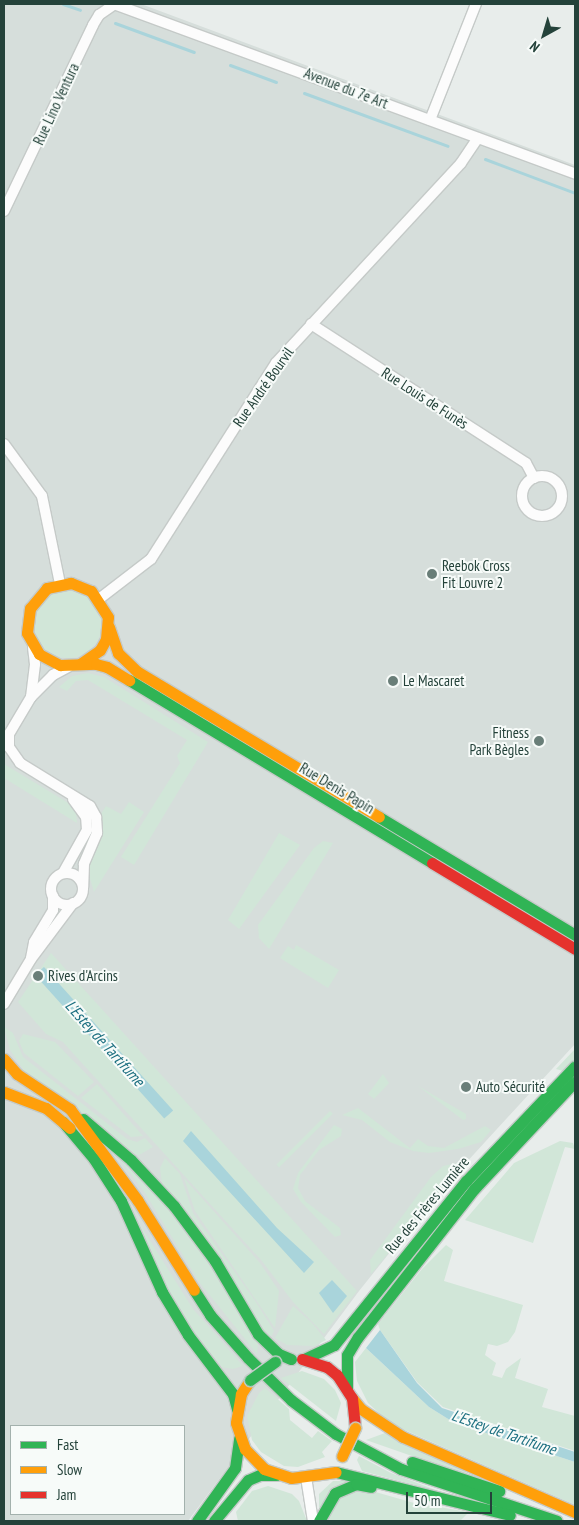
<!DOCTYPE html>
<meta charset="utf-8">
<style>
body{margin:0}
#map{position:relative;width:579px;height:1525px;overflow:hidden;background:#e8edeb;font-family:"PT Sans Narrow",sans-serif}
div>[style]{position:absolute}
.built>*{inset:0;background:#d6dedb}
.green>*{inset:0;background:#d1e6d8;transform-origin:0 0}
.round{border-radius:50%}
.water>*{inset:0;background:#a9d4db;transform-origin:0 0}
.stream>*{height:3px;margin:-1.5px;padding:0 1.5px;transform-origin:1.5px;border-radius:1.5px;background:#a9d4db}
.roads{filter:drop-shadow(1px 0 #c5cac8) drop-shadow(-1px 0 #c5cac8) drop-shadow(0 1px #c5cac8) drop-shadow(0 -1px #c5cac8)}
.street>*{height:10px;margin:-5px;padding:0 5px;transform-origin:5px;border-radius:5px;background:#fcfcfc}
.street>.ring{margin:-5px;padding:0;box-sizing:content-box;background:none;border:10px solid #fcfcfc;border-radius:50%}
.fast>*{height:11px;margin:-5.5px;padding:0 5.5px;transform-origin:5.5px;border-radius:5.5px;background:#30b455}
.slow>*{height:11px;margin:-5.5px;padding:0 5.5px;transform-origin:5.5px;border-radius:5.5px;background:#ff9f0a}
.jam>*{height:11px;margin:-5.5px;padding:0 5.5px;transform-origin:5.5px;border-radius:5.5px;background:#e5322d}
.bridges{filter:drop-shadow(1px 0 #c3cbc8) drop-shadow(-1px 0 #c3cbc8) drop-shadow(0 1px #c3cbc8) drop-shadow(0 -1px #c3cbc8)}
.fast-bridge>*{height:11px;margin:-5.5px;padding:0 5.5px;transform-origin:5.5px;border-radius:5.5px;background:#30b455}
.slow-bridge>*{height:11px;margin:-5.5px;padding:0 5.5px;transform-origin:5.5px;border-radius:5.5px;background:#ff9f0a}
.dots>*{width:14px;height:14px;translate:-50% -50%;box-sizing:border-box;border:2px solid #f7fbf9;border-radius:50%}
span{translate:-50% -50%;white-space:nowrap;text-align:center;line-height:1.15;-webkit-text-stroke:4px #f7fbf9;paint-order:stroke}
.street-label{font-size:15px;color:#24423a}
.poi-label{font-size:15px;color:#24423a}
.left{translate:0 -50%;text-align:left}
.right{translate:-100% -50%;text-align:right}
.water-label{font-size:16px;color:#1c6f80;font-style:italic}
.frame{position:absolute;inset:0;border:5px solid #24423a;pointer-events:none}
.legend{position:absolute;left:10px;top:1425px;width:175px;height:90px;box-sizing:border-box;background:#f7fbf9;border:1px solid #a3b1ad;margin:0;padding:6px 9px;list-style:none;font-size:15px;color:#24423a}
.legend li{display:flex;align-items:center;gap:10px;height:25px}
.legend b{width:25px;border:1px solid #a3b1ad}
.north{position:absolute;left:519px;top:10px;width:50px;height:50px;-webkit-text-stroke:4px #f7fbf9;paint-order:stroke;rotate:219deg;font-size:14px;font-weight:700;line-height:20px;text-align:center;color:#24423a}
.north::after{content:'';display:block;margin:auto;width:18px;height:22px;background:#24423a;clip-path:polygon(50% 0,100% 100%,50% 72%,0 100%)}
.scale{position:absolute;left:406px;top:1492px;width:86px;height:22px;box-sizing:border-box;border:2px solid #24423a;border-top:0;padding-left:6px;font-size:15px;line-height:18px;white-space:nowrap;color:#24423a;-webkit-text-stroke:4px #f7fbf9;paint-order:stroke}
</style>
<div id="map">
<div class="built">
<div style="clip-path:polygon(evenodd,4px 4px,141px 4px,575px 165px,575px 1044px,431px 1201px,359px 1291px,188px 1521px,4px 1521px,4px 4px,11px 1426px,184px 1426px,184px 1514px,11px 1514px,11px 1426px)"></div>
</div>
<div class="green">
<div class="round" style="left:34px;top:590px;width:68px;height:68px"></div>
<div style="clip-path:polygon(88px 673px,104px 677px,208px 742px,134px 865px,121px 857px,180px 763px,177px 756px,187px 740px,88px 680px,76px 681px,67px 691px,59px 687px,72px 676px)"></div>
<div style="clip-path:polygon(4px 764px,70px 804px,76px 811px,77px 823px,4px 778px)"></div>
<div style="clip-path:polygon(129px 802px,144px 812px,94px 892px,88px 872px,101px 814px,106px 806px,121px 814px)"></div>
<div style="clip-path:polygon(279px 833px,300px 845px,239px 929px,228px 920px)"></div>
<div style="clip-path:polygon(323px 841px,333px 843px,269px 949px,259px 938px,258px 925px,314px 848px)"></div>
<div style="clip-path:polygon(296px 945px,339px 970px,328px 988px,280px 958px,288px 946px,294px 950px)"></div>
<div style="clip-path:polygon(51px 953px,357px 1291px,324px 1334px,293px 1302px,262px 1261px,71px 1051px,63px 1042px,46px 1034px,18px 1002px)"></div>
<div style="clip-path:polygon(4px 1027px,13px 1033px,23px 1057px,127px 1139px,137px 1142px,145px 1138px,153px 1147px,139px 1155px,131px 1153px,25px 1072px,10px 1050px)"></div>
<div style="clip-path:polygon(23px 1034px,55px 1042px,94px 1082px,78px 1096px,24px 1053px,19px 1041px)"></div>
<div style="clip-path:polygon(575px 1049px,575px 1061px,563px 1071px,556px 1069px)"></div>
<div style="clip-path:polygon(383px 1074px,389px 1083px,374px 1099px,368px 1094px)"></div>
<div style="clip-path:polygon(97px 1084px,143px 1136px,131px 1137px,81px 1098px)"></div>
<div style="clip-path:polygon(418px 1086px,466px 1114px,466px 1119px,463px 1120px)"></div>
<div style="clip-path:polygon(358px 1108px,410px 1148px,418px 1139px,428px 1146px,444px 1148px,485px 1126px,491px 1130px,481px 1142px,458px 1149px,429px 1153px,413px 1151px,390px 1142px,362px 1120px,342px 1115px)"></div>
<div style="left:330px;top:1111px;width:4px;height:76px;rotate:45deg"></div>
<div style="clip-path:polygon(334px 1125px,342px 1129px,341px 1136px,319px 1150px,300px 1175px,298px 1188px,305px 1201px,340px 1228px,341px 1235px,335px 1237px,301px 1202px,293px 1189px,298px 1173px)"></div>
<div style="clip-path:polygon(560px 1141px,573px 1143px,575px 1149px,565px 1147px,533px 1243px,465px 1220px,514px 1163px)"></div>
<div style="clip-path:polygon(118px 1157px,182px 1223px,258px 1341px,257px 1354px,200px 1283px,145px 1193px)"></div>
<div style="clip-path:polygon(165px 1158px,180px 1174px,193px 1213px,256px 1302px,274px 1331px,272px 1335px,267px 1337px,162px 1183px,160px 1168px)"></div>
<div style="clip-path:polygon(466px 1161px,431px 1201px,371px 1274px,370px 1260px,431px 1177px,443px 1166px)"></div>
<div style="clip-path:polygon(184px 1178px,260px 1263px,279px 1291px,275px 1328px,195px 1211px)"></div>
<div style="clip-path:polygon(134px 1215px,193px 1309px,243px 1366px,233px 1369px,222px 1367px,203px 1344px,170px 1297px)"></div>
<div style="clip-path:polygon(446px 1245px,453px 1250px,444px 1281px,523px 1305px,515px 1332px,508px 1342px,497px 1346px,488px 1344px,485px 1355px,496px 1363px,492px 1375px,502px 1378px,506px 1369px,521px 1358px,515px 1378px,548px 1389px,542px 1407px,575px 1416px,575px 1451px,443px 1407px,417px 1382px,380px 1330px,378px 1324px,422px 1269px)"></div>
<div style="clip-path:polygon(293px 1306px,312px 1323px,326px 1340px,314px 1346px,287px 1345px,275px 1338px)"></div>
<div style="clip-path:polygon(366px 1348px,429px 1407px,453px 1422px,575px 1462px,575px 1505px,391px 1424px,368px 1403px,357px 1381px,355px 1362px)"></div>
<div style="clip-path:polygon(302px 1371px,324px 1379px,335px 1390px,341px 1403px,336px 1421px,281px 1378px)"></div>
<div style="clip-path:polygon(265px 1388px,289px 1409px,290px 1420px,312px 1438px,318px 1431px,332px 1441px,322px 1452px,325px 1457px,298px 1467px,284px 1466px,261px 1452px,252px 1440px,247px 1416px,259px 1393px)"></div>
<div style="clip-path:polygon(385px 1433px,464px 1471px,472px 1477px,366px 1440px)"></div>
<div style="clip-path:polygon(359px 1456px,391px 1473px,441px 1492px,362px 1471px,357px 1460px)"></div>
<div style="clip-path:polygon(333px 1481px,347px 1481px,319px 1508px,319px 1494px)"></div>
<div style="clip-path:polygon(268px 1486px,292px 1494px,299px 1501px,307px 1521px,238px 1521px,236px 1512px,252px 1491px)"></div>
<div style="clip-path:polygon(372px 1491px,414px 1503px,469px 1512px,460px 1521px,327px 1521px,327px 1513px,346px 1492px)"></div>
</div>
<div class="water">
<div style="left:44px;top:967px;width:193px;height:12px;rotate:48deg"></div>
<div style="clip-path:polygon(191px 1131px,277px 1228px,314px 1262px,304px 1273px,183px 1141px)"></div>
<div style="clip-path:polygon(332px 1280px,347px 1296px,333px 1313px,319px 1293px)"></div>
<div style="clip-path:polygon(380px 1330px,417px 1383px,442px 1408px,575px 1452px,575px 1462px,453px 1422px,429px 1407px,366px 1348px)"></div>
</div>
<div class="stream">
<div style="left:63px;top:4px;width:18px;rotate:19deg"></div>
<div style="left:115px;top:23px;width:84px;rotate:20.2deg"></div>
<div style="left:230px;top:65px;width:49px;rotate:20.3deg"></div>
<div style="left:304px;top:93px;width:153px;rotate:20.2deg"></div>
<div style="left:485px;top:159px;width:96px;rotate:20.7deg"></div>
</div>
<div class="roads">
<div class="street">
<div style="left:114px;top:4px;width:491px;rotate:20.2deg"></div>
<div style="left:430px;top:120px;width:125px;rotate:-68.4deg"></div>
<div style="left:4px;top:211px;width:206px;rotate:-64.4deg"></div>
<div style="left:93px;top:25px;width:12px;rotate:-59deg"></div>
<div style="left:99px;top:15px;width:19px;rotate:-35deg"></div>
<div style="left:311px;top:324px;width:256px;rotate:32.9deg"></div>
<div style="left:526px;top:463px;width:17px;rotate:62deg"></div>
<div style="left:4px;top:444px;width:64px;rotate:53.8deg"></div>
<div style="left:42px;top:496px;width:90px;rotate:78.4deg"></div>
<div class="ring" style="left:522px;top:476px;width:30px;height:30px"></div>
<div style="left:99px;top:599px;width:66px;rotate:-37.6deg"></div>
<div style="left:151px;top:559px;width:232px;rotate:-57.5deg"></div>
<div style="left:276px;top:363px;width:272px;rotate:-47.2deg"></div>
<div style="left:461px;top:163px;width:30px;rotate:-56deg"></div>
<div style="left:68px;top:667px;width:17px;rotate:152deg"></div>
<div style="left:53px;top:675px;width:31px;rotate:135deg"></div>
<div style="left:31px;top:697px;width:43px;rotate:120.7deg"></div>
<div style="left:9px;top:734px;width:13px;rotate:90deg"></div>
<div style="left:9px;top:747px;width:19px;rotate:55deg"></div>
<div style="left:20px;top:763px;width:82px;rotate:31.6deg"></div>
<div style="left:90px;top:806px;width:13px;rotate:61deg"></div>
<div style="left:96px;top:817px;width:16px;rotate:86deg"></div>
<div style="left:97px;top:833px;width:34px;rotate:113deg"></div>
<div style="left:84px;top:864px;width:23px;rotate:92deg"></div>
<div style="left:31px;top:697px;width:33px;rotate:-83deg"></div>
<div style="left:35px;top:664px;width:16px;rotate:-97deg"></div>
<div style="left:63px;top:873px;width:49px;rotate:-60.8deg"></div>
<div style="left:87px;top:830px;width:13px;rotate:-94deg"></div>
<div style="left:86px;top:817px;width:22px;rotate:-126deg"></div>
<div class="ring" style="left:51px;top:873px;width:22px;height:22px"></div>
<div style="left:31px;top:958px;width:16px;rotate:-79deg"></div>
<div style="left:34px;top:942px;width:37px;rotate:-59deg"></div>
<div style="left:53px;top:910px;width:14px;rotate:-90deg"></div>
<div style="left:4px;top:1004px;width:52px;rotate:-59deg"></div>
<div style="left:31px;top:959px;width:70px;rotate:-53.1deg"></div>
<div style="left:306px;top:1477px;width:45px;rotate:81deg"></div>
</div>
<div class="fast">
<div style="left:129px;top:680px;width:354px;rotate:31.1deg"></div>
<div style="left:379px;top:817px;width:229px;rotate:31deg"></div>
<div style="left:83px;top:1119px;width:63px;rotate:40.5deg"></div>
<div style="left:131px;top:1160px;width:63px;rotate:46.9deg"></div>
<div style="left:174px;top:1206px;width:69px;rotate:53.3deg"></div>
<div style="left:215px;top:1261px;width:85px;rotate:59.5deg"></div>
<div style="left:258px;top:1334px;width:29px;rotate:44deg"></div>
<div style="left:279px;top:1354px;width:13px;rotate:23deg"></div>
<div style="left:63px;top:1122px;width:48px;rotate:50deg"></div>
<div style="left:94px;top:1159px;width:50px;rotate:57.3deg"></div>
<div style="left:121px;top:1201px;width:100px;rotate:65.7deg"></div>
<div style="left:162px;top:1292px;width:50px;rotate:58.8deg"></div>
<div style="left:188px;top:1335px;width:74px;rotate:52.7deg"></div>
<div style="left:233px;top:1394px;width:16px;rotate:75deg"></div>
<div style="left:194px;top:1290px;width:30px;rotate:57deg"></div>
<div style="left:210px;top:1315px;width:57px;rotate:48.5deg"></div>
<div style="left:248px;top:1358px;width:60px;rotate:44.3deg"></div>
<div style="left:291px;top:1400px;width:56px;rotate:37.1deg"></div>
<div style="left:336px;top:1434px;width:74px;rotate:28.3deg"></div>
<div style="left:401px;top:1469px;width:164px;rotate:18.4deg"></div>
<div style="left:304px;top:1359px;width:33px;rotate:-25deg"></div>
<div style="left:334px;top:1345px;width:211px;rotate:-51.2deg"></div>
<div style="left:466px;top:1181px;width:158px;rotate:-46.5deg"></div>
<div style="left:347px;top:1388px;width:33px;rotate:-90deg"></div>
<div style="left:347px;top:1355px;width:21px;rotate:-59deg"></div>
<div style="left:358px;top:1337px;width:189px;rotate:-51.9deg"></div>
<div style="left:475px;top:1188px;width:146px;rotate:-46.9deg"></div>
<div style="left:412px;top:1462px;width:92px;rotate:18.4deg"></div>
<div style="left:336px;top:1472px;width:179px;rotate:13.9deg"></div>
<div style="left:197px;top:1521px;width:65px;rotate:-54.4deg"></div>
<div style="left:235px;top:1468px;width:30px;rotate:-82deg"></div>
<div style="left:214px;top:1521px;width:53px;rotate:-50.3deg"></div>
<div style="left:248px;top:1480px;width:13px;rotate:-23deg"></div>
<div style="left:260px;top:1475px;width:16px"></div>
<div style="left:319px;top:1521px;width:32px;rotate:-60deg"></div>
<div style="left:335px;top:1493px;width:23px;rotate:-23deg"></div>
<div style="left:356px;top:1484px;width:15px;rotate:11deg"></div>
</div>
<div class="slow">
<div style="left:109px;top:627px;width:28px;rotate:71deg"></div>
<div style="left:118px;top:653px;width:28px;rotate:44deg"></div>
<div style="left:138px;top:672px;width:281px;rotate:31deg"></div>
<div style="left:80px;top:664px;width:24px;rotate:-35deg"></div>
<div style="left:100px;top:650px;width:13px;rotate:-61deg"></div>
<div style="left:106px;top:639px;width:22px;rotate:-85deg"></div>
<div style="left:108px;top:617px;width:31px;rotate:-123deg"></div>
<div style="left:91px;top:591px;width:22px;rotate:-158deg"></div>
<div style="left:71px;top:583px;width:25px;rotate:168deg"></div>
<div style="left:47px;top:588px;width:26px;rotate:130deg"></div>
<div style="left:30px;top:608px;width:25px;rotate:97deg"></div>
<div style="left:27px;top:633px;width:24px;rotate:60deg"></div>
<div style="left:39px;top:654px;width:24px;rotate:28deg"></div>
<div style="left:60px;top:665px;width:36px;rotate:-2deg"></div>
<div style="left:96px;top:664px;width:11px;rotate:15deg"></div>
<div style="left:107px;top:667px;width:26px;rotate:31deg"></div>
<div style="left:4px;top:1059px;width:20px;rotate:49deg"></div>
<div style="left:17px;top:1074px;width:64px;rotate:33.4deg"></div>
<div style="left:70px;top:1109px;width:114px;rotate:53.5deg"></div>
<div style="left:138px;top:1201px;width:105px;rotate:57.8deg"></div>
<div style="left:4px;top:1092px;width:45px;rotate:20.9deg"></div>
<div style="left:46px;top:1108px;width:31px;rotate:40deg"></div>
<div style="left:250px;top:1380px;width:17px;rotate:123deg"></div>
<div style="left:241px;top:1394px;width:29px;rotate:100deg"></div>
<div style="left:236px;top:1423px;width:28px;rotate:71deg"></div>
<div style="left:245px;top:1449px;width:28px;rotate:46deg"></div>
<div style="left:264px;top:1469px;width:28px;rotate:18deg"></div>
<div style="left:291px;top:1478px;width:45px;rotate:-7.6deg"></div>
<div style="left:352px;top:1398px;width:14px;rotate:51deg"></div>
<div style="left:361px;top:1409px;width:50px;rotate:33.7deg"></div>
<div style="left:403px;top:1437px;width:188px;rotate:23.6deg"></div>
</div>
<div class="jam">
<div style="left:432px;top:863px;width:167px;rotate:31deg"></div>
<div style="left:302px;top:1359px;width:26px;rotate:18deg"></div>
<div style="left:327px;top:1367px;width:13px;rotate:39deg"></div>
<div style="left:337px;top:1375px;width:27px;rotate:57deg"></div>
<div style="left:352px;top:1398px;width:30px;rotate:84deg"></div>
</div>
</div>
<div class="bridges">
<div class="fast-bridge">
<div style="left:250px;top:1380px;width:31px;rotate:-36deg"></div>
</div>
<div class="slow-bridge">
<div style="left:342px;top:1456px;width:31px;rotate:-65deg"></div>
</div>
</div>
<div class="dots">
<div style="left:432px;top:574px;background:#697e78"></div>
<div style="left:393px;top:681px;background:#697e78"></div>
<div style="left:539px;top:741px;background:#697e78"></div>
<div style="left:38px;top:976px;background:#697e78"></div>
<div style="left:466px;top:1087px;background:#697e78"></div>
</div>
<div class="street-label">
<span style="left:346px;top:88px;rotate:21deg">Avenue du 7e Art</span>
<span style="left:56px;top:104px;rotate:-65deg">Rue Lino Ventura</span>
<span style="left:263px;top:387px;rotate:-55deg">Rue André Bourvil</span>
<span style="left:425px;top:398px;rotate:33deg">Rue Louis de Funès</span>
<span style="left:337px;top:788px;rotate:31deg">Rue Denis Papin</span>
<span style="left:427px;top:1205px;rotate:-50deg">Rue des Frères Lumière</span>
</div>
<div class="poi-label">
<span class="left" style="left:442px;top:574px">Reebok Cross<br>Fit Louvre 2</span>
<span class="left" style="left:403px;top:681px">Le Mascaret</span>
<span class="right" style="left:529px;top:741px">Fitness<br>Park Bègles</span>
<span class="left" style="left:48px;top:976px">Rives d'Arcins</span>
<span class="left" style="left:476px;top:1087px">Auto Sécurité</span>
</div>
<div class="water-label">
<span style="left:105px;top:1043px;rotate:48deg">L'Estey de Tartifume</span>
<span style="left:504px;top:1432px;rotate:19deg">L'Estey de Tartifume</span>
</div>
<div class="frame"></div>
<ul class="legend">
<li><b style="height:6px;background:#30b455"></b>Fast</li>
<li><b style="height:6px;background:#ff9f0a"></b>Slow</li>
<li><b style="height:6px;background:#e5322d"></b>Jam</li>
</ul>
<div class="north">N</div>
<div class="scale">50 m</div>
</div>
